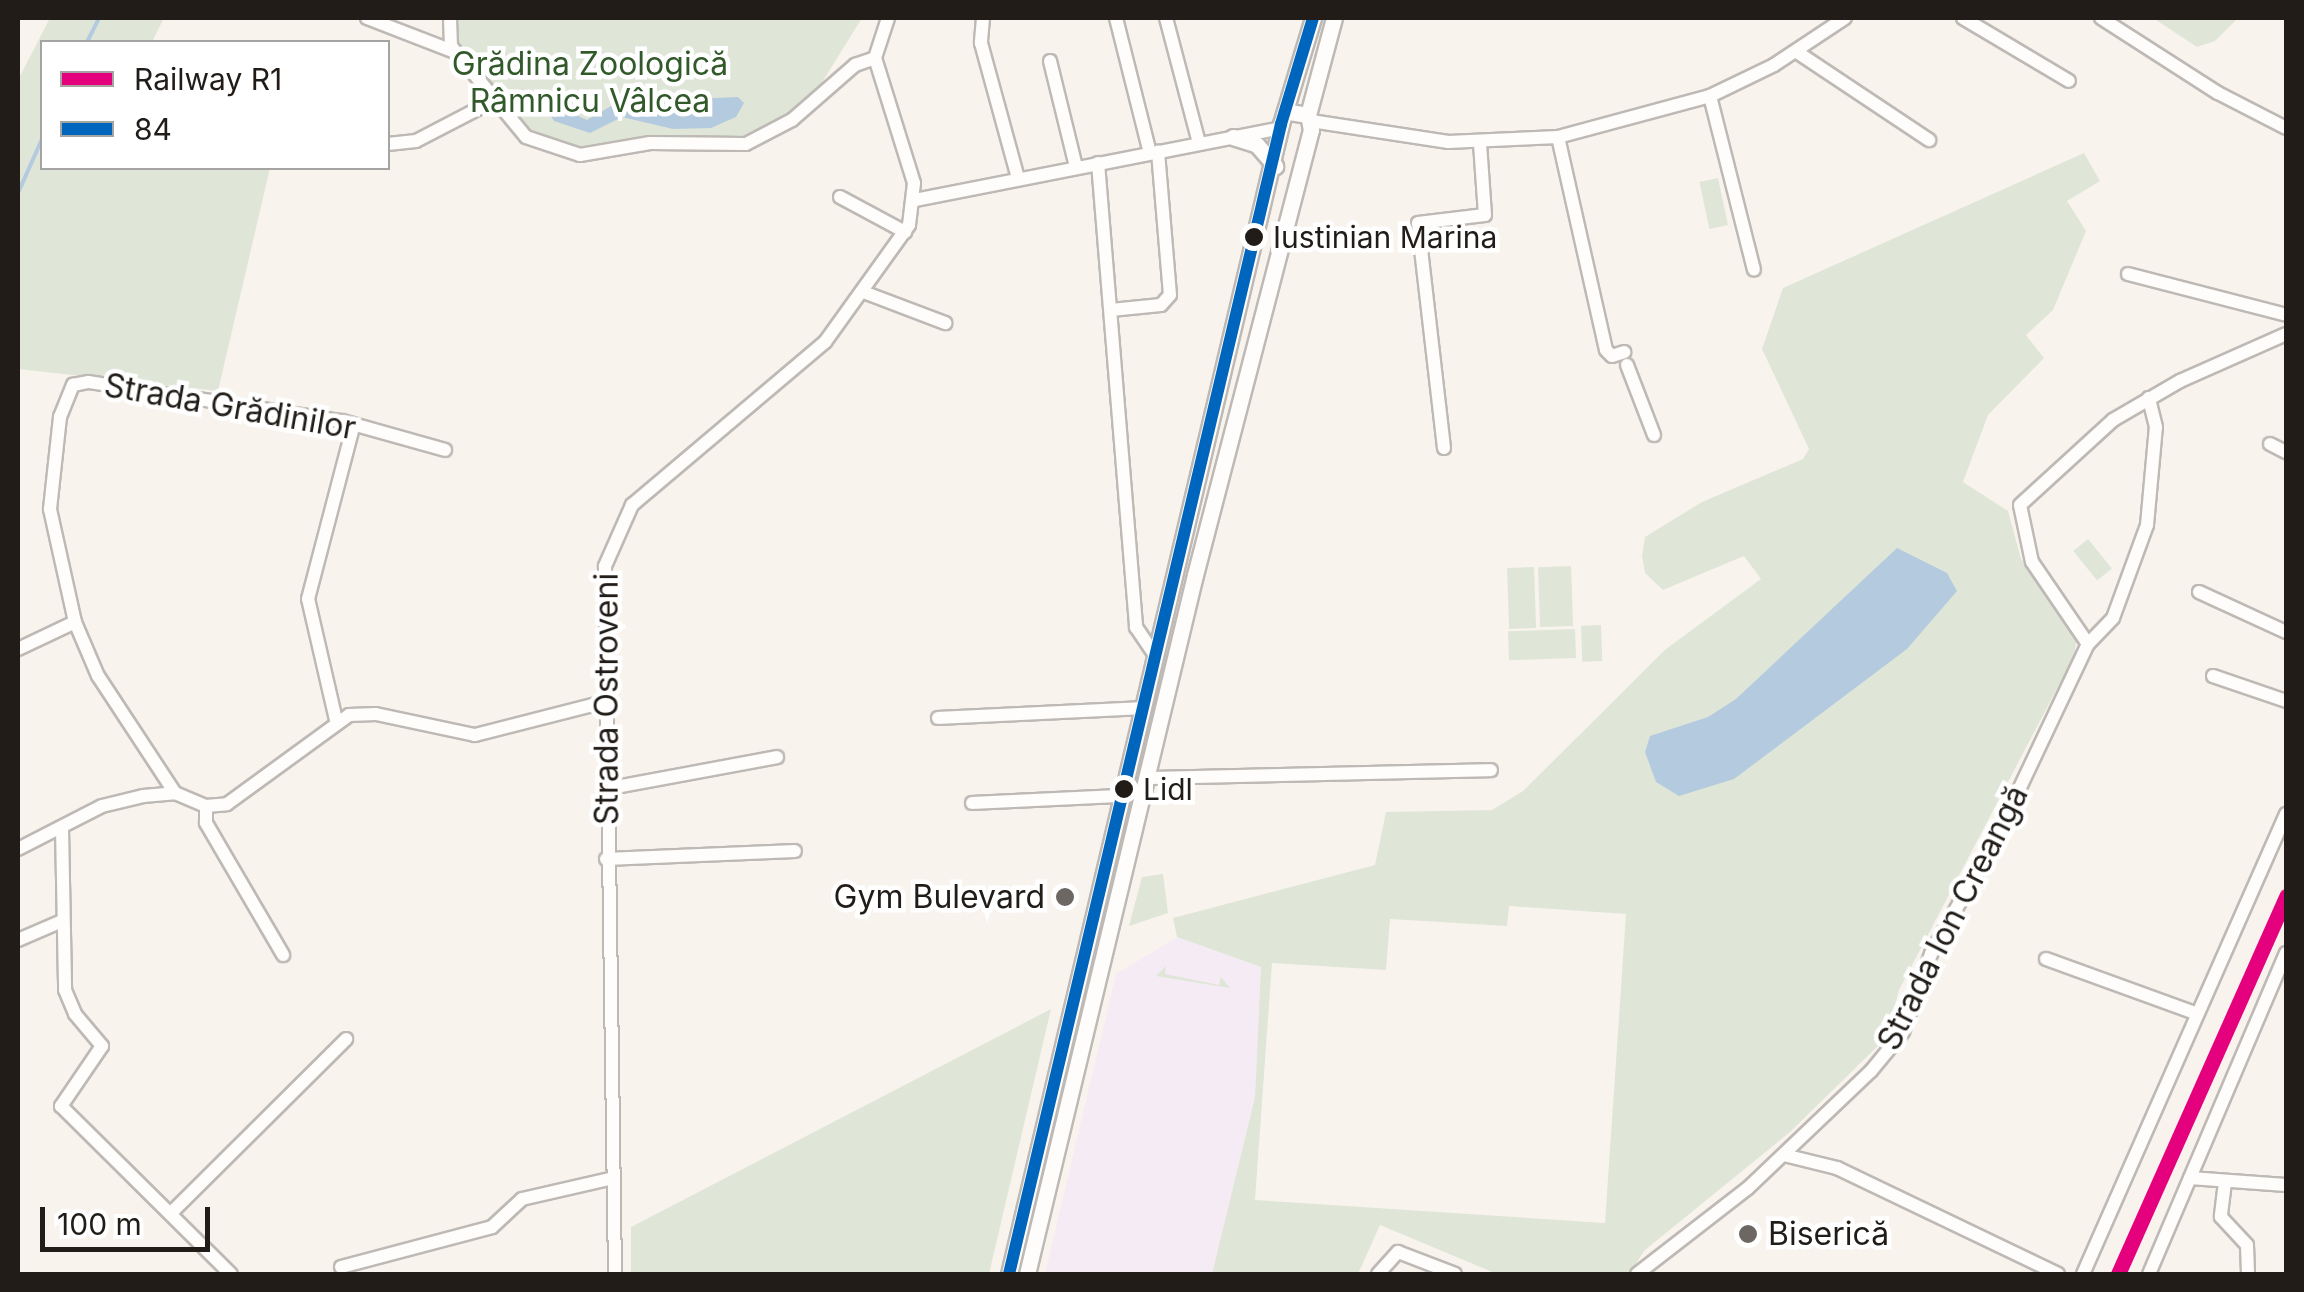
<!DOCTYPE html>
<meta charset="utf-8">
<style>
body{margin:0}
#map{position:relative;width:2304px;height:1292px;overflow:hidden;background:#f9f3ee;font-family:Inter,sans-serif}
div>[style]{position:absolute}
.commercial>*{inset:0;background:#f5ebf5}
.green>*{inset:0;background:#dfe6d8;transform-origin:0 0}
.water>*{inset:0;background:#b4cadf}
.stream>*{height:4px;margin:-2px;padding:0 2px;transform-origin:2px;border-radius:2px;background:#b4cadf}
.roads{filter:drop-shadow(2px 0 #beb9b4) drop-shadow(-2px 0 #beb9b4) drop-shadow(0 2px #beb9b4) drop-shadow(0 -2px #beb9b4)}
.minor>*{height:12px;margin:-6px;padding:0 6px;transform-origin:6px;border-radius:6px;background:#fefdfc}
.major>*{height:15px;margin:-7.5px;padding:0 7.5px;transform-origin:7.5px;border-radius:7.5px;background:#fefdfc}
.bus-1>*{height:12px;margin:-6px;padding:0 6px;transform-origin:6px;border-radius:6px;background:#0065bd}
.rail-1>*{height:15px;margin:-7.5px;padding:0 7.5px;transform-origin:7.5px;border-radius:7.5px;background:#e5007d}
.dots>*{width:28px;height:28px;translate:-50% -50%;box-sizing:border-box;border:5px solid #fff;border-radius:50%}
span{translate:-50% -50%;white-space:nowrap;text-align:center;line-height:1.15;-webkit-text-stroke:9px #fff;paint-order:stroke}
.bus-label{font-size:30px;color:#211c18}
.left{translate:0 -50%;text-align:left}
.park-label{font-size:32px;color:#315929}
.street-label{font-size:32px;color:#211c18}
.poi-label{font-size:32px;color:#211c18}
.right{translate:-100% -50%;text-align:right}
.frame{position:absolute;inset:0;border:20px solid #211c18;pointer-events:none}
.legend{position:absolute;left:40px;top:40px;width:350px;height:130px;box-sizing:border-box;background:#fff;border:2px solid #a6a4a3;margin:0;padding:12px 18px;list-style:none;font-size:30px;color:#211c18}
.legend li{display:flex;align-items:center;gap:20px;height:50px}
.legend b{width:50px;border:2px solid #a6a4a3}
.scale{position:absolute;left:40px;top:1207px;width:170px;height:45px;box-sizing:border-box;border:5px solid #211c18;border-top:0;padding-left:12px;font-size:30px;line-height:35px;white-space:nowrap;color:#211c18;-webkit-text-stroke:8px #fff;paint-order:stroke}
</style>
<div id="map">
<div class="commercial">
<div style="clip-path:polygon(1177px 937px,1261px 967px,1255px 1097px,1212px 1274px,1045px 1274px,1116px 974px)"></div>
</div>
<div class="green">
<div style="clip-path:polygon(50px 18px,164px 18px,152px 42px,42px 42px,42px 168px,270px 168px,218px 391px,18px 369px,18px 80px)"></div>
<div style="clip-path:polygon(458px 18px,862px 18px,816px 92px,784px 120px,738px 141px,663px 137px,595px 152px,536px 139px,459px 46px)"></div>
<div style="clip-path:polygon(2153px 18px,2238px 18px,2215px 41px,2197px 47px)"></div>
<div style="clip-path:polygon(evenodd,2084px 153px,2100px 181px,2067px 201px,2086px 231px,2053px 310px,2026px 335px,2044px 358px,1988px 415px,1963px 482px,2008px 511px,2021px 559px,2077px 638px,2074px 656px,1899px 990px,1886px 1038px,1790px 1132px,1645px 1250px,1629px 1274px,1497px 1274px,1380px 1225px,1358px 1274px,1212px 1274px,1255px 1097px,1261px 967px,1177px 937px,1173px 918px,1375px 865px,1386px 812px,1492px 810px,1523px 791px,1666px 649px,1761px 579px,1744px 556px,1663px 590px,1645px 573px,1642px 556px,1645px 537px,1702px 502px,1803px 459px,1809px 449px,1762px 349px,1783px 288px,2084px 153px,1509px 906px,1626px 914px,1605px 1223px,1255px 1200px,1272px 963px,1386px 970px,1390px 919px,1507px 926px,1509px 906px)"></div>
<div style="left:1718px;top:178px;width:48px;height:19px;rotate:78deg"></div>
<div style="left:2088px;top:539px;width:38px;height:19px;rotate:51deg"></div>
<div style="left:1571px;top:566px;width:60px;height:33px;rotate:88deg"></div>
<div style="left:1534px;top:567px;width:61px;height:27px;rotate:88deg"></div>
<div style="left:1601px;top:625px;width:36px;height:20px;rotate:88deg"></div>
<div style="left:1575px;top:629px;width:29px;height:67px;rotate:88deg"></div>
<div style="clip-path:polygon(1163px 874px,1168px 913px,1129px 926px,1142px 877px)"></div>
<div style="clip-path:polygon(1166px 966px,1165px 974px,1219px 985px,1221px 977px,1230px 988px,1156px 976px)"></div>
<div style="clip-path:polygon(1051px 1009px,989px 1274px,631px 1274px,631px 1227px)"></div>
</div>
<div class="water">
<div style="clip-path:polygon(546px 92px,556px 92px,564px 110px,587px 120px,632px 94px,642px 93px,667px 114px,690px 99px,738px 97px,744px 103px,736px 117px,711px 128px,673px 129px,622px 117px,590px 133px,554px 121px,544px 105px)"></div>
<div style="clip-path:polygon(1897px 548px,1947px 573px,1957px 591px,1907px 649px,1734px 779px,1679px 796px,1656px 782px,1645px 752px,1650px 736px,1708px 717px,1736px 699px)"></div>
</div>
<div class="stream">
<div style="left:87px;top:42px;width:27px;rotate:-63deg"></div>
<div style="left:18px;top:193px;width:59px;rotate:-66deg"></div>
</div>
<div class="roads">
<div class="minor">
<div style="left:367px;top:18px;width:94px;rotate:21.1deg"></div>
<div style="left:450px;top:18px;width:28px;rotate:88deg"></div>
<div style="left:451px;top:46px;width:118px;rotate:50.5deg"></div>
<div style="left:526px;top:137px;width:57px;rotate:18.4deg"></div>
<div style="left:580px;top:155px;width:71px;rotate:-9.7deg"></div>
<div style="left:650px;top:143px;width:96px;rotate:0.6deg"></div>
<div style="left:746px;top:144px;width:52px;rotate:-27.6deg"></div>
<div style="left:792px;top:120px;width:84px;rotate:-41.1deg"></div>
<div style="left:855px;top:65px;width:21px;rotate:-19deg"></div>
<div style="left:983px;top:18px;width:25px;rotate:95deg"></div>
<div style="left:981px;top:43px;width:140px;rotate:74.7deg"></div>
<div style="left:1116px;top:18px;width:139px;rotate:75.9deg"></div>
<div style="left:1166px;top:18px;width:129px;rotate:75.2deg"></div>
<div style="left:1963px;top:18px;width:123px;rotate:30.7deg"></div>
<div style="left:2101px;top:18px;width:139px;rotate:32.7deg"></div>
<div style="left:2218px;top:93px;width:76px;rotate:27.2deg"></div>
<div style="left:1797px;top:52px;width:159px;rotate:33.7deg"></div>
<div style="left:1050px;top:61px;width:109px;rotate:76.2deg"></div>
<div style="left:1710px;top:96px;width:179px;rotate:75.8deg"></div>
<div style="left:1311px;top:121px;width:139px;rotate:8.7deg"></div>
<div style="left:1448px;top:142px;width:110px;rotate:-2.6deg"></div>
<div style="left:1558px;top:137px;width:157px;rotate:-15.1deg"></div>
<div style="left:1710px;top:96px;width:71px;rotate:-25.8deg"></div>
<div style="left:1774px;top:65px;width:85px;rotate:-33.5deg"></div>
<div style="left:1558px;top:137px;width:218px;rotate:77.3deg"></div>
<div style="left:1606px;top:350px;width:8px;rotate:45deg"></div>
<div style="left:1612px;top:356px;width:13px;rotate:-18deg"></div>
<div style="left:388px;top:144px;width:28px;rotate:-6deg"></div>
<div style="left:416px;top:141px;width:93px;rotate:-27.4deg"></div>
<div style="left:1098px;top:163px;width:466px;rotate:85.3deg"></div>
<div style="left:1136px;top:627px;width:36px;rotate:56deg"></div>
<div style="left:840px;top:197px;width:74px;rotate:28.3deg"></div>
<div style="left:915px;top:200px;width:373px;rotate:-11.1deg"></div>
<div style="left:2128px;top:274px;width:163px;rotate:14.5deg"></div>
<div style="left:866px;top:293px;width:85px;rotate:20.8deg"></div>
<div style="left:1111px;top:310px;width:50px;rotate:-5.7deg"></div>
<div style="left:1161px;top:305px;width:13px;rotate:-48deg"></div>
<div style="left:1170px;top:295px;width:144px;rotate:-94.8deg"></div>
<div style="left:1627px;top:365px;width:75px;rotate:68.9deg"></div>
<div style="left:2270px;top:444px;width:18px;rotate:27deg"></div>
<div style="left:1444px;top:448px;width:226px;rotate:-96.6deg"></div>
<div style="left:1418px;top:223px;width:67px;rotate:-6.8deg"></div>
<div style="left:1485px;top:215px;width:71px;rotate:-94deg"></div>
<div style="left:2199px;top:592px;width:96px;rotate:24.7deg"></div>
<div style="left:2088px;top:644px;width:36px;rotate:-46deg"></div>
<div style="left:2113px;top:618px;width:99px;rotate:-69.9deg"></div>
<div style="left:2147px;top:525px;width:98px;rotate:-84.8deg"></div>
<div style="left:2156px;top:427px;width:30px;rotate:-104deg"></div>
<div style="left:18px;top:649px;width:63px;rotate:-25.3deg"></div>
<div style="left:2213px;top:676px;width:77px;rotate:18.9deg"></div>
<div style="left:938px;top:718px;width:206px;rotate:-2.8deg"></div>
<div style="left:336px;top:720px;width:124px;rotate:-103deg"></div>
<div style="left:308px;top:599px;width:177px;rotate:-75.3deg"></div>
<div style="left:1146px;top:778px;width:345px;rotate:-1.3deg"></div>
<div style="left:605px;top:789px;width:175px;rotate:-10.5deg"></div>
<div style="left:175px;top:793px;width:140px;rotate:-123.3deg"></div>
<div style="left:98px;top:676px;width:59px;rotate:-113.1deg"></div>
<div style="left:75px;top:622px;width:116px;rotate:-102.5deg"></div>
<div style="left:50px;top:509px;width:93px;rotate:-83.8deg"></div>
<div style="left:60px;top:417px;width:35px;rotate:-68deg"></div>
<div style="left:73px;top:385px;width:16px;rotate:-11deg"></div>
<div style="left:89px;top:382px;width:256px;rotate:8.8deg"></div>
<div style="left:342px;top:421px;width:107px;rotate:15.7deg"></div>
<div style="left:972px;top:803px;width:151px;rotate:-2.7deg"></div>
<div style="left:206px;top:806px;width:17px;rotate:90deg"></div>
<div style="left:206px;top:823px;width:153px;rotate:59.7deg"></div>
<div style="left:62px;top:828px;width:162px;rotate:88.9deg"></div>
<div style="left:65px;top:990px;width:26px;rotate:67deg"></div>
<div style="left:75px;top:1014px;width:42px;rotate:49.8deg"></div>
<div style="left:102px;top:1046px;width:73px;rotate:124.3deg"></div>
<div style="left:61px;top:1106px;width:239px;rotate:44.7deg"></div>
<div style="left:18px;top:849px;width:94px;rotate:-27.1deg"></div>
<div style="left:102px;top:806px;width:42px;rotate:-13.7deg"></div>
<div style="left:143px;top:796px;width:32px;rotate:-5deg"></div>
<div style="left:175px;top:793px;width:34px;rotate:23deg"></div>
<div style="left:206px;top:806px;width:21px;rotate:-5deg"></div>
<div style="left:227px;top:804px;width:151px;rotate:-36.1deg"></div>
<div style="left:349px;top:715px;width:27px;rotate:-2deg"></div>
<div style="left:376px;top:714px;width:101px;rotate:12deg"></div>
<div style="left:475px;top:735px;width:133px;rotate:-14.3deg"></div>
<div style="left:606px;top:859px;width:189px;rotate:-2.4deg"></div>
<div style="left:18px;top:940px;width:48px;rotate:-23.4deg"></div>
<div style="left:2046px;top:959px;width:158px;rotate:19.9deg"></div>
<div style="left:1784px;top:1155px;width:55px;rotate:13.8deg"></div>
<div style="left:1837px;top:1168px;width:245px;rotate:25.6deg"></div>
<div style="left:2190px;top:1178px;width:96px;rotate:4.2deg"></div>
<div style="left:2225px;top:1182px;width:35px;rotate:97deg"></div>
<div style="left:2221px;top:1217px;width:38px;rotate:47deg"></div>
<div style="left:2247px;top:1245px;width:29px;rotate:88deg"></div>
<div style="left:171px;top:1213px;width:247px;rotate:-44.8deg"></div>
<div style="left:341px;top:1267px;width:156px;rotate:-14.8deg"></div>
<div style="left:492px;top:1227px;width:41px;rotate:-43deg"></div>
<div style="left:522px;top:1199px;width:94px;rotate:-12.9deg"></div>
<div style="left:615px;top:1274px;width:708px;rotate:-90.81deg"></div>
<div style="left:605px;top:566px;width:67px;rotate:-66.1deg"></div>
<div style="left:632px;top:505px;width:253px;rotate:-40.2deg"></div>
<div style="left:825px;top:342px;width:144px;rotate:-54.3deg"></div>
<div style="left:909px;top:225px;width:42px;rotate:-83.2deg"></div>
<div style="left:914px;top:183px;width:131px;rotate:-107.3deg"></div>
<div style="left:875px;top:58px;width:42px;rotate:-72deg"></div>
<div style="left:1378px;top:1274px;width:30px;rotate:-48deg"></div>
<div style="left:1398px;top:1252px;width:61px;rotate:21.1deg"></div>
<div style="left:1637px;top:1274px;width:140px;rotate:-37.8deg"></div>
<div style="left:1748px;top:1188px;width:170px;rotate:-43.6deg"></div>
<div style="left:1871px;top:1071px;width:50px;rotate:-50.6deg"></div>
<div style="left:1903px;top:1032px;width:83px;rotate:-70.3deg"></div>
<div style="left:1931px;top:954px;width:140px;rotate:-60.9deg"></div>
<div style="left:1999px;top:832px;width:208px;rotate:-64.7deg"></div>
<div style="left:2088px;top:644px;width:99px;rotate:-124.3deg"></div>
<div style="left:2032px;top:562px;width:58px;rotate:-101.9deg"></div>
<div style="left:2020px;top:505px;width:126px;rotate:-42.4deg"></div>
<div style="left:2113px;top:420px;width:78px;rotate:-30.2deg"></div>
<div style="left:2180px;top:381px;width:116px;rotate:-23.9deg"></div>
<div style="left:2083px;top:1274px;width:503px;rotate:-66.19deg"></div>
<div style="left:2149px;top:1274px;width:349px;rotate:-66.9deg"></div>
</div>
<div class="major">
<div style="left:1308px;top:115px;width:100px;rotate:-75deg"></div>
<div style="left:1233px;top:137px;width:25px;rotate:18deg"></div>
<div style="left:1257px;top:145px;width:28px;rotate:49deg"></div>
<div style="left:1009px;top:1274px;width:1182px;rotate:-76.69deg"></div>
<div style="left:1281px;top:124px;width:111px;rotate:-73.2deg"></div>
<div style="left:1027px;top:1274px;width:719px;rotate:-76.49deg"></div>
<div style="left:1195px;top:575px;width:460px;rotate:-75.4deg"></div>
<div style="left:1311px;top:130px;width:15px;rotate:-101deg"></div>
<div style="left:1308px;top:115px;width:19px;rotate:-171deg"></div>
</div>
</div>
<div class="bus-1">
<div style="left:1009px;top:1274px;width:1182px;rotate:-76.69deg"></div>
<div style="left:1281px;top:124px;width:111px;rotate:-73.2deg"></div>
</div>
<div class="rail-1">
<div style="left:2118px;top:1274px;width:414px;rotate:-66deg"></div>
</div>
<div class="dots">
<div style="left:1254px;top:237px;background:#211c18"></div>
<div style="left:1124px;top:789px;background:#211c18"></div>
<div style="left:1065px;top:897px;background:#6d6763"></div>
<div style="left:1748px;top:1234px;background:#6d6763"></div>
</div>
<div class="bus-label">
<span class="left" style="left:1273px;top:237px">Iustinian Marina</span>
<span class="left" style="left:1143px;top:789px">Lidl</span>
</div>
<div class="park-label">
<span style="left:590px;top:83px">Grădina Zoologică<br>Râmnicu Vâlcea</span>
</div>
<div class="street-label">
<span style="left:230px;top:407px;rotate:10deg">Strada Grădinilor</span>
<span style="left:607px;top:699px;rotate:-90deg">Strada Ostroveni</span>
<span style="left:1953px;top:918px;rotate:-63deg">Strada Ion Creangă</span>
</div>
<div class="poi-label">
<span class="right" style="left:1045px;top:897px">Gym Bulevard</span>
<span class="left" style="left:1768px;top:1234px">Biserică</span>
</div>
<div class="frame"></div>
<ul class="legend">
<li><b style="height:12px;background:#e5007d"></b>Railway R1</li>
<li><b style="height:12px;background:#0065bd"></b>84</li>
</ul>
<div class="scale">100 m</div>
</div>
